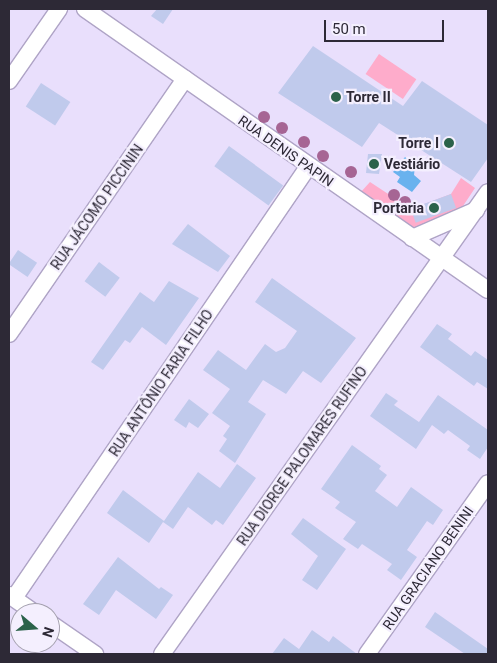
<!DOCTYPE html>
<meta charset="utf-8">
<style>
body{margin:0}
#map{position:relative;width:497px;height:663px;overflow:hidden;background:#e9dffc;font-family:Roboto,sans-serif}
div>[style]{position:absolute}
.green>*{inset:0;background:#feaccb;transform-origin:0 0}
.water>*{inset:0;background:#69b2ee}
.building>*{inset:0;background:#c0caec;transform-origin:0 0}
.roads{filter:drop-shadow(1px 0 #afa4c6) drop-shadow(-1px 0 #afa4c6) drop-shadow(0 1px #afa4c6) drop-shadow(0 -1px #afa4c6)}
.minor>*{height:16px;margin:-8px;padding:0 8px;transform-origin:8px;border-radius:8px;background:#fff}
.trees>*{width:12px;height:12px;margin:-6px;border-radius:50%;background:#a66594}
.dots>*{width:14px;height:14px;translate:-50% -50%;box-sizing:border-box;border:2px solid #f4effe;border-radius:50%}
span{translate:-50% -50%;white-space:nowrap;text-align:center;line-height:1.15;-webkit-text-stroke:4.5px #f4effe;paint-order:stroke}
.poi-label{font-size:14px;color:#2d2936;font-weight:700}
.left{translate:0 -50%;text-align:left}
.right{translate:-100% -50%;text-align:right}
.street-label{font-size:14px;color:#2d2936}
.frame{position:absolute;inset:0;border:10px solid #2d2936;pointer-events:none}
.north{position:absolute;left:10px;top:603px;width:50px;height:50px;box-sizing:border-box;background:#f4effe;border:1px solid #a4a0ae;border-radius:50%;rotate:108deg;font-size:14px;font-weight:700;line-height:20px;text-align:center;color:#2d2936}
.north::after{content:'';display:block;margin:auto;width:18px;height:22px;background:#2b624a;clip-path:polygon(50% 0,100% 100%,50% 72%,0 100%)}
.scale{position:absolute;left:324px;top:20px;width:120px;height:22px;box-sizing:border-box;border:2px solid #2d2936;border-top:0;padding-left:6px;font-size:15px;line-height:18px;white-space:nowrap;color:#2d2936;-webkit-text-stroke:4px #f4effe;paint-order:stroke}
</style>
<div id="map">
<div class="green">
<div style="left:379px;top:54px;width:45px;height:24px;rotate:34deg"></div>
<div style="clip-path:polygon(461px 178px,475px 188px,461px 209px,414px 230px,360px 193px,370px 182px,411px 209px,451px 194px)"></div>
</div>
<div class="water">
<div style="clip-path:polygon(405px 157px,415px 166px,414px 175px,421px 181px,412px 192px,397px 182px,400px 177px,393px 172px)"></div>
</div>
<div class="building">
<div style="clip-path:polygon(157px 9px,173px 9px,163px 24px,151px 16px)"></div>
<div style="clip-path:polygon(313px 46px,403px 106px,422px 81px,488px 125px,488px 158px,471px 182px,379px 123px,362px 147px,278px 93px)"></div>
<div style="left:41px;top:83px;width:35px;height:28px;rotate:33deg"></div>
<div style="left:229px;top:146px;width:67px;height:25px;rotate:36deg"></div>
<div style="clip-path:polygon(368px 154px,382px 154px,379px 174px,366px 173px)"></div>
<div style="left:451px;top:194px;width:15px;height:43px;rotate:70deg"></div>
<div style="clip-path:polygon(188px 224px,230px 256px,218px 272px,172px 244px)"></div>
<div style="left:18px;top:250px;width:23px;height:17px;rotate:34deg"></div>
<div style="left:99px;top:262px;width:26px;height:24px;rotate:37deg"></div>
<div style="clip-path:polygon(272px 278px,356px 338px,321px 383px,303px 371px,286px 394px,263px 380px,248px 402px,266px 414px,235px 463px,219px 451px,227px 439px,223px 436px,230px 426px,212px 413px,230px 389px,203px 370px,218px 350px,246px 370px,265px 344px,276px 352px,285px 348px,297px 331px,255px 302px)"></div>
<div style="clip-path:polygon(169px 281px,199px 298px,166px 345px,142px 327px,130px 343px,125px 340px,103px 370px,91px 362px,140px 292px,154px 302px)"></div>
<div style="clip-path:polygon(437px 324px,452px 334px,448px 339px,471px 356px,475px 351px,488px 360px,488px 389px,477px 382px,474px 386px,420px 347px)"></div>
<div style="clip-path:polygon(386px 393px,398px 401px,394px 405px,419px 422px,438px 395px,488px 430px,488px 447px,480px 459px,467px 450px,470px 446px,448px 430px,444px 434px,432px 425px,416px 449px,370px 416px)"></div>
<div style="clip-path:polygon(189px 399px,209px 414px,198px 428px,189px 422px,186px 428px,174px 420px)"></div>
<div style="clip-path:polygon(352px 445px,381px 466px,379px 469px,387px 475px,375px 491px,397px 507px,411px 487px,443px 510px,433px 525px,427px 521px,407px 550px,417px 557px,401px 580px,387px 570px,392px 564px,362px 544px,358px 549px,343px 539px,356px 522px,335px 508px,340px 502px,321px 489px)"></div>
<div style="clip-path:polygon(237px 464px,256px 478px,223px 525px,216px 520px,212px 525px,188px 507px,173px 529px,163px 522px,149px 543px,107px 513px,123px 490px,164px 521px,198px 472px,220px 488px)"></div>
<div style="clip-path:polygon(303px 518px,346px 549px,317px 590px,302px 580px,318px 556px,291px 534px)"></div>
<div style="clip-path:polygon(118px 557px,159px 589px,161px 587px,173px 595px,156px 619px,116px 590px,99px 615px,83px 604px)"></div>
<div style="clip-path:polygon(435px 612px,488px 649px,488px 654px,465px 654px,425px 627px)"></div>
<div style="clip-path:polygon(312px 630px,329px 642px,333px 636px,357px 654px,272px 654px,284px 638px,299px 649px)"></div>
</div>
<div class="roads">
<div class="minor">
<div style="left:85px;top:9px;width:491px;rotate:34.9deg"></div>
<div style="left:9px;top:81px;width:88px;rotate:-55.2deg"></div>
<div style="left:412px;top:238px;width:70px;rotate:-23.6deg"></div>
<div style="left:9px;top:334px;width:310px;rotate:-55.4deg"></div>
<div style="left:9px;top:595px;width:32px;rotate:35deg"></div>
<div style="left:14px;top:598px;width:522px;rotate:-55.7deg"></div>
<div style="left:50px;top:623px;width:55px;rotate:34.6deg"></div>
<div style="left:162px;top:654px;width:565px;rotate:-54.79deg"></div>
<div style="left:367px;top:654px;width:209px;rotate:-54.7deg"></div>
</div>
</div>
<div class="trees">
<div style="left:264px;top:117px"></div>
<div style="left:282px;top:128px"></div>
<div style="left:304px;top:142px"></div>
<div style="left:323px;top:156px"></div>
<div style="left:351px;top:172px"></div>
<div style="left:394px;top:195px"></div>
<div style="left:405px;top:202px"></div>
</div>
<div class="dots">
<div style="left:336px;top:97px;background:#2b624a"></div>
<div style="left:449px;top:143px;background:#2b624a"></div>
<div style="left:374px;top:164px;background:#2b624a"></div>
<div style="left:434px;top:208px;background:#2b624a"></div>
</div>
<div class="poi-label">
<span class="left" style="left:346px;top:97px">Torre II</span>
<span class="right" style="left:439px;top:143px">Torre I</span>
<span class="left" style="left:384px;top:164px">Vestiário</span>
<span class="right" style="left:424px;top:208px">Portaria</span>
</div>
<div class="street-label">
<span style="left:286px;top:151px;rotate:35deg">RUA DENIS PAPIN</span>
<span style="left:97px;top:207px;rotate:-55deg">RUA JÁCOMO PICCININ</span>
<span style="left:161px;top:383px;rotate:-56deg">RUA ANTÔNIO FARIA FILHO</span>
<span style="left:302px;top:456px;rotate:-55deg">RUA DIORGE PALOMARES RUFINO</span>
<span style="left:428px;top:568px;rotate:-55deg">RUA GRACIANO BENINI</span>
</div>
<div class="frame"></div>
<div class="north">N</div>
<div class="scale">50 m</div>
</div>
